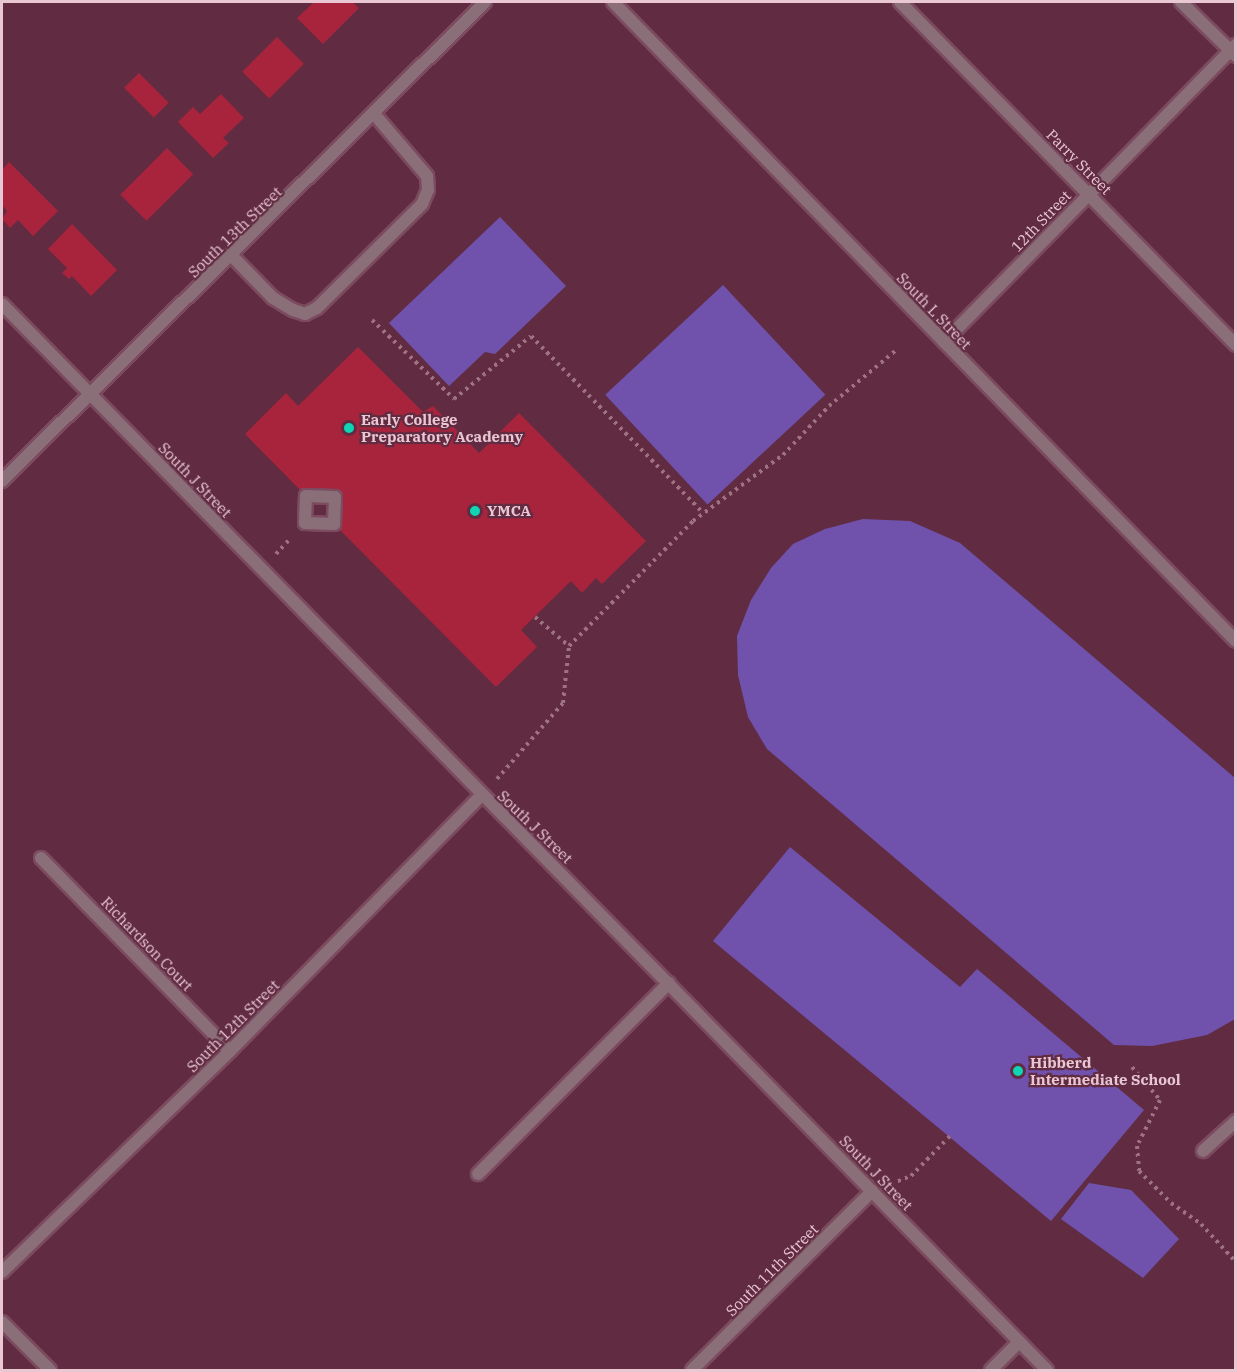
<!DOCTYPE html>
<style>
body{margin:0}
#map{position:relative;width:1237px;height:1372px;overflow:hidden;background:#612c42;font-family:"IBM Plex Serif",serif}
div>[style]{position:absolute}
.green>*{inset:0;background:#7052ad;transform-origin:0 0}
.building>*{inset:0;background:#a8233c;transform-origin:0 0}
.path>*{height:4px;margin-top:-2px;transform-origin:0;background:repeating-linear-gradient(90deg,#9e7283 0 3px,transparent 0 7.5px)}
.roads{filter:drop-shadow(2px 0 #7c4b5f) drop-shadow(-2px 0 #7c4b5f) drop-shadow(0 2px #7c4b5f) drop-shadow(0 -2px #7c4b5f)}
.service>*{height:12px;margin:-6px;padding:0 6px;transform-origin:6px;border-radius:6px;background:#8b6f78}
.pedestrian>*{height:12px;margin:-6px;padding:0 6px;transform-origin:6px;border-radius:6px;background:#8b6f78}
.minor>*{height:12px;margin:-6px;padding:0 6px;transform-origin:6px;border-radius:6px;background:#8b6f78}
.tertiary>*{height:12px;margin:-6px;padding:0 6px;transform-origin:6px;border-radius:6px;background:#8b6f78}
.dots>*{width:16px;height:16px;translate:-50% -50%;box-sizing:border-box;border:3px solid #612c42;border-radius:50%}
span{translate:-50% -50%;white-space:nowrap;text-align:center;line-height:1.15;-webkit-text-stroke:4.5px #612c42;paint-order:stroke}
.street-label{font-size:15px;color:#e9c7d3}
.poi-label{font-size:15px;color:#e9c7d3;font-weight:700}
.left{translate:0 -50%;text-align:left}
.frame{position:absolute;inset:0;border:3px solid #e9c7d3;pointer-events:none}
</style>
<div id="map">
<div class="green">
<div style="clip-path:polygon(500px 217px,566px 286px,495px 354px,485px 352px,449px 386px,389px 323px)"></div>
<div style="left:723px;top:285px;width:150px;height:161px;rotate:47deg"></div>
<div style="clip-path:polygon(863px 519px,910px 521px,960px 543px,1235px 778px,1235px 1019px,1207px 1035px,1152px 1046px,1114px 1045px,767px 749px,748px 717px,738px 675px,737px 636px,751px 600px,771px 568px,793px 544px,825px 529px)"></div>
<div style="clip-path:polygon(790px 847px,960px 987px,977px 969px,1144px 1110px,1051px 1221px,713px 941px)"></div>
<div style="clip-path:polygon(1089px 1183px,1131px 1190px,1179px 1239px,1143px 1278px,1061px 1219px)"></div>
</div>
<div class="building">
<div style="clip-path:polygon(314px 2px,352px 2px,359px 8px,323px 44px,297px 18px)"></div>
<div style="left:277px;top:37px;width:38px;height:49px;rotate:45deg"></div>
<div style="left:139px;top:73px;width:42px;height:21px;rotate:45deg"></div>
<div style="clip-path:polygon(221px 94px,244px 118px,223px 138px,229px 143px,213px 158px,178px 122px,193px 107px,200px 114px)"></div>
<div style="left:167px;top:148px;width:37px;height:66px;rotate:45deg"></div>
<div style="clip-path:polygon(9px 162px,58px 211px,33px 236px,18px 220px,10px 228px,2px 219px,7px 211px,2px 205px,2px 170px)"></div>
<div style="clip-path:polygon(72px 224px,117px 270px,91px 296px,72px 276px,69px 279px,62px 273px,67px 268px,48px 249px)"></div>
<div style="clip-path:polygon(358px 347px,423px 412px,433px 406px,479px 453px,519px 413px,646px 541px,602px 584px,596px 578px,582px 593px,571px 581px,521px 630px,537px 647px,496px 687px,334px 524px,335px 497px,306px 496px,245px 434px,286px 393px,298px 406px)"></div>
</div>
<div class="path">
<div style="left:372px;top:320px;width:114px;rotate:43.9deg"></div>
<div style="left:454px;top:399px;width:99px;rotate:-39.3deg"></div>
<div style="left:531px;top:336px;width:247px;rotate:45.8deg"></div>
<div style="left:276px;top:554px;width:22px;rotate:-47deg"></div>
<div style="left:535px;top:617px;width:45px;rotate:40.5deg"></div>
<div style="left:497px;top:779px;width:101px;rotate:-49deg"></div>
<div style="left:563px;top:703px;width:57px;rotate:-84deg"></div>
<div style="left:569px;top:646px;width:176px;rotate:-45.2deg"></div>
<div style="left:693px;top:521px;width:112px;rotate:-36.3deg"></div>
<div style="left:783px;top:455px;width:67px;rotate:-46.8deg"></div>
<div style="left:829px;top:406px;width:86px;rotate:-39.8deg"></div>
<div style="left:1132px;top:1067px;width:43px;rotate:49.7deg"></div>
<div style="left:1160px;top:1100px;width:51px;rotate:116.6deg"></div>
<div style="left:1137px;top:1146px;width:25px;rotate:85deg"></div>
<div style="left:1139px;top:1171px;width:45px;rotate:45deg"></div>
<div style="left:1171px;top:1203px;width:37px;rotate:35deg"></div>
<div style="left:1201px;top:1224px;width:52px;rotate:47.4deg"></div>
<div style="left:891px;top:1184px;width:22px;rotate:-22deg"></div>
<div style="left:911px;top:1176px;width:56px;rotate:-45.7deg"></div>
</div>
<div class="roads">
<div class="service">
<div style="left:1181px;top:2px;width:77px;rotate:44.5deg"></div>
<div style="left:232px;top:256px;width:59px;rotate:45.7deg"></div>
<div style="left:273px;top:298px;width:23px;rotate:31deg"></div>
<div style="left:293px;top:310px;width:13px;rotate:18deg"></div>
<div style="left:305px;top:314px;width:13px;rotate:-27deg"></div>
<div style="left:317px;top:308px;width:148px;rotate:-44.7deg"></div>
<div style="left:422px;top:204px;width:15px;rotate:-67deg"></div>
<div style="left:428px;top:190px;width:14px;rotate:-94deg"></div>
<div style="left:427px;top:176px;width:80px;rotate:-130.4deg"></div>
<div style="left:1203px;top:1151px;width:45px;rotate:-42.3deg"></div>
<div style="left:478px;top:1174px;width:270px;rotate:-45deg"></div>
<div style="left:991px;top:1370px;width:40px;rotate:-45deg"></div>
</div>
<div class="pedestrian">
<div style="left:306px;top:496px;width:29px;rotate:2deg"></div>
<div style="left:335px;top:497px;width:27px;rotate:92deg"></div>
<div style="left:334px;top:524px;width:29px;rotate:-178deg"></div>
<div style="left:305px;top:523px;width:27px;rotate:-88deg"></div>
</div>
<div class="minor">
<div style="left:900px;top:2px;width:480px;rotate:45.6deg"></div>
<div style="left:2px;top:304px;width:1493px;rotate:45.57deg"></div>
<div style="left:944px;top:342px;width:417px;rotate:-45.5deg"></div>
<div style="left:2px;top:481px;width:680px;rotate:-44.76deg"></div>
<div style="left:41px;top:858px;width:270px;rotate:45.6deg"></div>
<div style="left:2px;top:1272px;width:318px;rotate:-44.1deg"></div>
<div style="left:230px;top:1051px;width:358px;rotate:-45.5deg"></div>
<div style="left:2px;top:1322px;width:68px;rotate:45deg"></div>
<div style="left:692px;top:1370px;width:254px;rotate:-44.8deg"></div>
</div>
<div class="tertiary">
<div style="left:613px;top:2px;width:892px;rotate:45.73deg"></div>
</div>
</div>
<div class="dots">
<div style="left:349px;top:428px;background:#10d5b4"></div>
<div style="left:475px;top:511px;background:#10d5b4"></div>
<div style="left:1018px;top:1071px;background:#10d5b4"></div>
</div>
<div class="street-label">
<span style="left:1079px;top:162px;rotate:45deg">Parry Street</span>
<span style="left:1041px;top:221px;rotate:-46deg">12th Street</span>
<span style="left:235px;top:232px;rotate:-44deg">South 13th Street</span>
<span style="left:934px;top:311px;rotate:46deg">South L Street</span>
<span style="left:195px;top:480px;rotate:46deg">South J Street</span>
<span style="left:535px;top:827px;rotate:44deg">South J Street</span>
<span style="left:147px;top:944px;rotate:46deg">Richardson Court</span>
<span style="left:233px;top:1026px;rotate:-45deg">South 12th Street</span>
<span style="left:876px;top:1173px;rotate:46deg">South J Street</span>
<span style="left:772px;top:1270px;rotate:-45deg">South 11th Street</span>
</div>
<div class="poi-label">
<span class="left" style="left:361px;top:428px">Early College<br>Preparatory Academy</span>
<span class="left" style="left:487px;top:511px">YMCA</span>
<span class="left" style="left:1030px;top:1071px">Hibberd<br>Intermediate School</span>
</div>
<div class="frame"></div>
</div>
